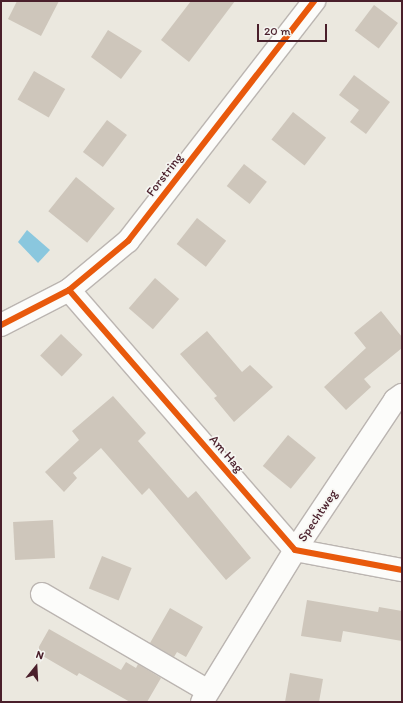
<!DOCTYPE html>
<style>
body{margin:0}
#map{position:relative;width:403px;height:703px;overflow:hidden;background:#ebe8df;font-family:Itim,sans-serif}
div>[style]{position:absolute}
.water>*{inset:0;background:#8ac7de}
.building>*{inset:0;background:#cec6bb;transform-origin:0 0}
.roads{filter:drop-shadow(1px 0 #bbb5b1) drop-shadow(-1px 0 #bbb5b1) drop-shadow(0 1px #bbb5b1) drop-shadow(0 -1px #bbb5b1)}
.minor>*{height:22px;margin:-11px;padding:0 11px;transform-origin:11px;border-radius:11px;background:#fcfcfa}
.cycleway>*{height:6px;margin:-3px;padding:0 3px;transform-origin:3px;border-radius:3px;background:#e8590c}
span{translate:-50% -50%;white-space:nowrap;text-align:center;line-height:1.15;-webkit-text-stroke:3.5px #f6f6f2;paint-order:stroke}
.street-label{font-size:13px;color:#4a1f2b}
.frame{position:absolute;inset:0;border:2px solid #4a1f2b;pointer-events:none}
.north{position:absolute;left:16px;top:647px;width:40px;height:40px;-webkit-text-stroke:3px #f6f6f2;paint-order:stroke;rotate:18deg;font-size:11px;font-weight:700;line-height:16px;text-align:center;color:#4a1f2b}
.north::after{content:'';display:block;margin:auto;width:14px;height:18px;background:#4a1f2b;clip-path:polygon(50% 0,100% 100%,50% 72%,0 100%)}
.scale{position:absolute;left:257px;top:24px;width:70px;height:18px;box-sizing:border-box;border:2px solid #4a1f2b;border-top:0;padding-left:5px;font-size:12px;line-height:14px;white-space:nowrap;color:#4a1f2b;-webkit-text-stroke:3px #f6f6f2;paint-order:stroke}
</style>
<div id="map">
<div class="water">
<div style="clip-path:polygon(27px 230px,50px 250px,38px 263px,18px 242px)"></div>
</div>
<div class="building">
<div style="clip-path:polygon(17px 1px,59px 1px,41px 36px,8px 19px)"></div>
<div style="clip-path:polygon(191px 1px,235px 1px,189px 62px,161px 40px)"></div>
<div style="left:374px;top:5px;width:30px;height:32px;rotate:37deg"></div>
<div style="clip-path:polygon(108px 30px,142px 51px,121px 79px,91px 57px)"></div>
<div style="left:34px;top:71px;width:36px;height:33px;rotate:30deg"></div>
<div style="clip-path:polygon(354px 75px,390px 102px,366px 134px,350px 122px,359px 110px,339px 95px)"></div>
<div style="left:293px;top:112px;width:42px;height:35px;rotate:38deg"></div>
<div style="left:107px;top:120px;width:25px;height:40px;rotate:37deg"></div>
<div style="left:244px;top:164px;width:29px;height:28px;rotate:38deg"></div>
<div style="left:76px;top:177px;width:50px;height:44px;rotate:39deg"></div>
<div style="left:197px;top:218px;width:37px;height:33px;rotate:38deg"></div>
<div style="left:155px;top:278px;width:32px;height:40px;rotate:41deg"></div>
<div style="clip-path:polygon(381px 311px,402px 337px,402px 348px,364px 379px,371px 387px,346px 410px,324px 387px,366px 348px,354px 333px)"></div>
<div style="clip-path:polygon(207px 331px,242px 372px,250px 365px,273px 387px,234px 422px,214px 398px,217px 396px,180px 354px)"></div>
<div style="left:61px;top:334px;width:30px;height:30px;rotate:44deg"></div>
<div style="clip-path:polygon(113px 396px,146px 433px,138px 441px,188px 498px,196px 491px,251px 558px,226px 580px,149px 488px,142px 495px,101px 448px,73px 473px,77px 478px,64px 492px,45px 472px,79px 440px,72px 431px)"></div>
<div style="left:288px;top:435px;width:36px;height:40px;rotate:39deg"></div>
<div style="left:53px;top:520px;width:38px;height:40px;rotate:87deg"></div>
<div style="left:102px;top:556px;width:32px;height:35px;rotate:22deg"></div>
<div style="clip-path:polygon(307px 600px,378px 612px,379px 607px,402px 611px,402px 641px,343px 631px,341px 642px,301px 636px)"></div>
<div style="clip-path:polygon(170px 608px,203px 627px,186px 657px,177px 652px,174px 657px,150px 643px)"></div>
<div style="clip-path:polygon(49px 629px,121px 670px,126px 662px,136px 668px,138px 664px,161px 678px,147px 702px,130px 702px,79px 673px,77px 676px,36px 652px)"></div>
<div style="clip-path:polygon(290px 673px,323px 679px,319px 702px,285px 702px)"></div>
</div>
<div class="roads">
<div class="minor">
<div style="left:69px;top:290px;width:344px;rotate:49deg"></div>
<div style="left:295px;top:550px;width:109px;rotate:10.6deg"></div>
<div style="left:1px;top:325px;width:76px;rotate:-27.2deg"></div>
<div style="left:69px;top:290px;width:77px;rotate:-39.7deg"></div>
<div style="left:128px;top:241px;width:304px;rotate:-52.2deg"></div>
<div style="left:42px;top:594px;width:192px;rotate:30.3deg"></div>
<div style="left:202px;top:702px;width:178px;rotate:-58.5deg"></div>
<div style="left:295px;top:550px;width:180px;rotate:-56.3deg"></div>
<div style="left:395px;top:400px;width:9px;rotate:-36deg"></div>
</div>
</div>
<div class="cycleway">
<div style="left:69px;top:290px;width:344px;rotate:49deg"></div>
<div style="left:295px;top:550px;width:109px;rotate:10.6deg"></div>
<div style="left:1px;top:325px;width:76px;rotate:-27.2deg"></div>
<div style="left:69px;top:290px;width:77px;rotate:-39.7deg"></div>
<div style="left:128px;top:241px;width:304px;rotate:-52.2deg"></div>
</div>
<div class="street-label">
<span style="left:165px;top:175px;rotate:-52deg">Forstring</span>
<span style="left:226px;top:454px;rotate:49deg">Am Hag</span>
<span style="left:318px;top:516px;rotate:-56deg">Spechtweg</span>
</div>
<div class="frame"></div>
<div class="north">N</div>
<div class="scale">20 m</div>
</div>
